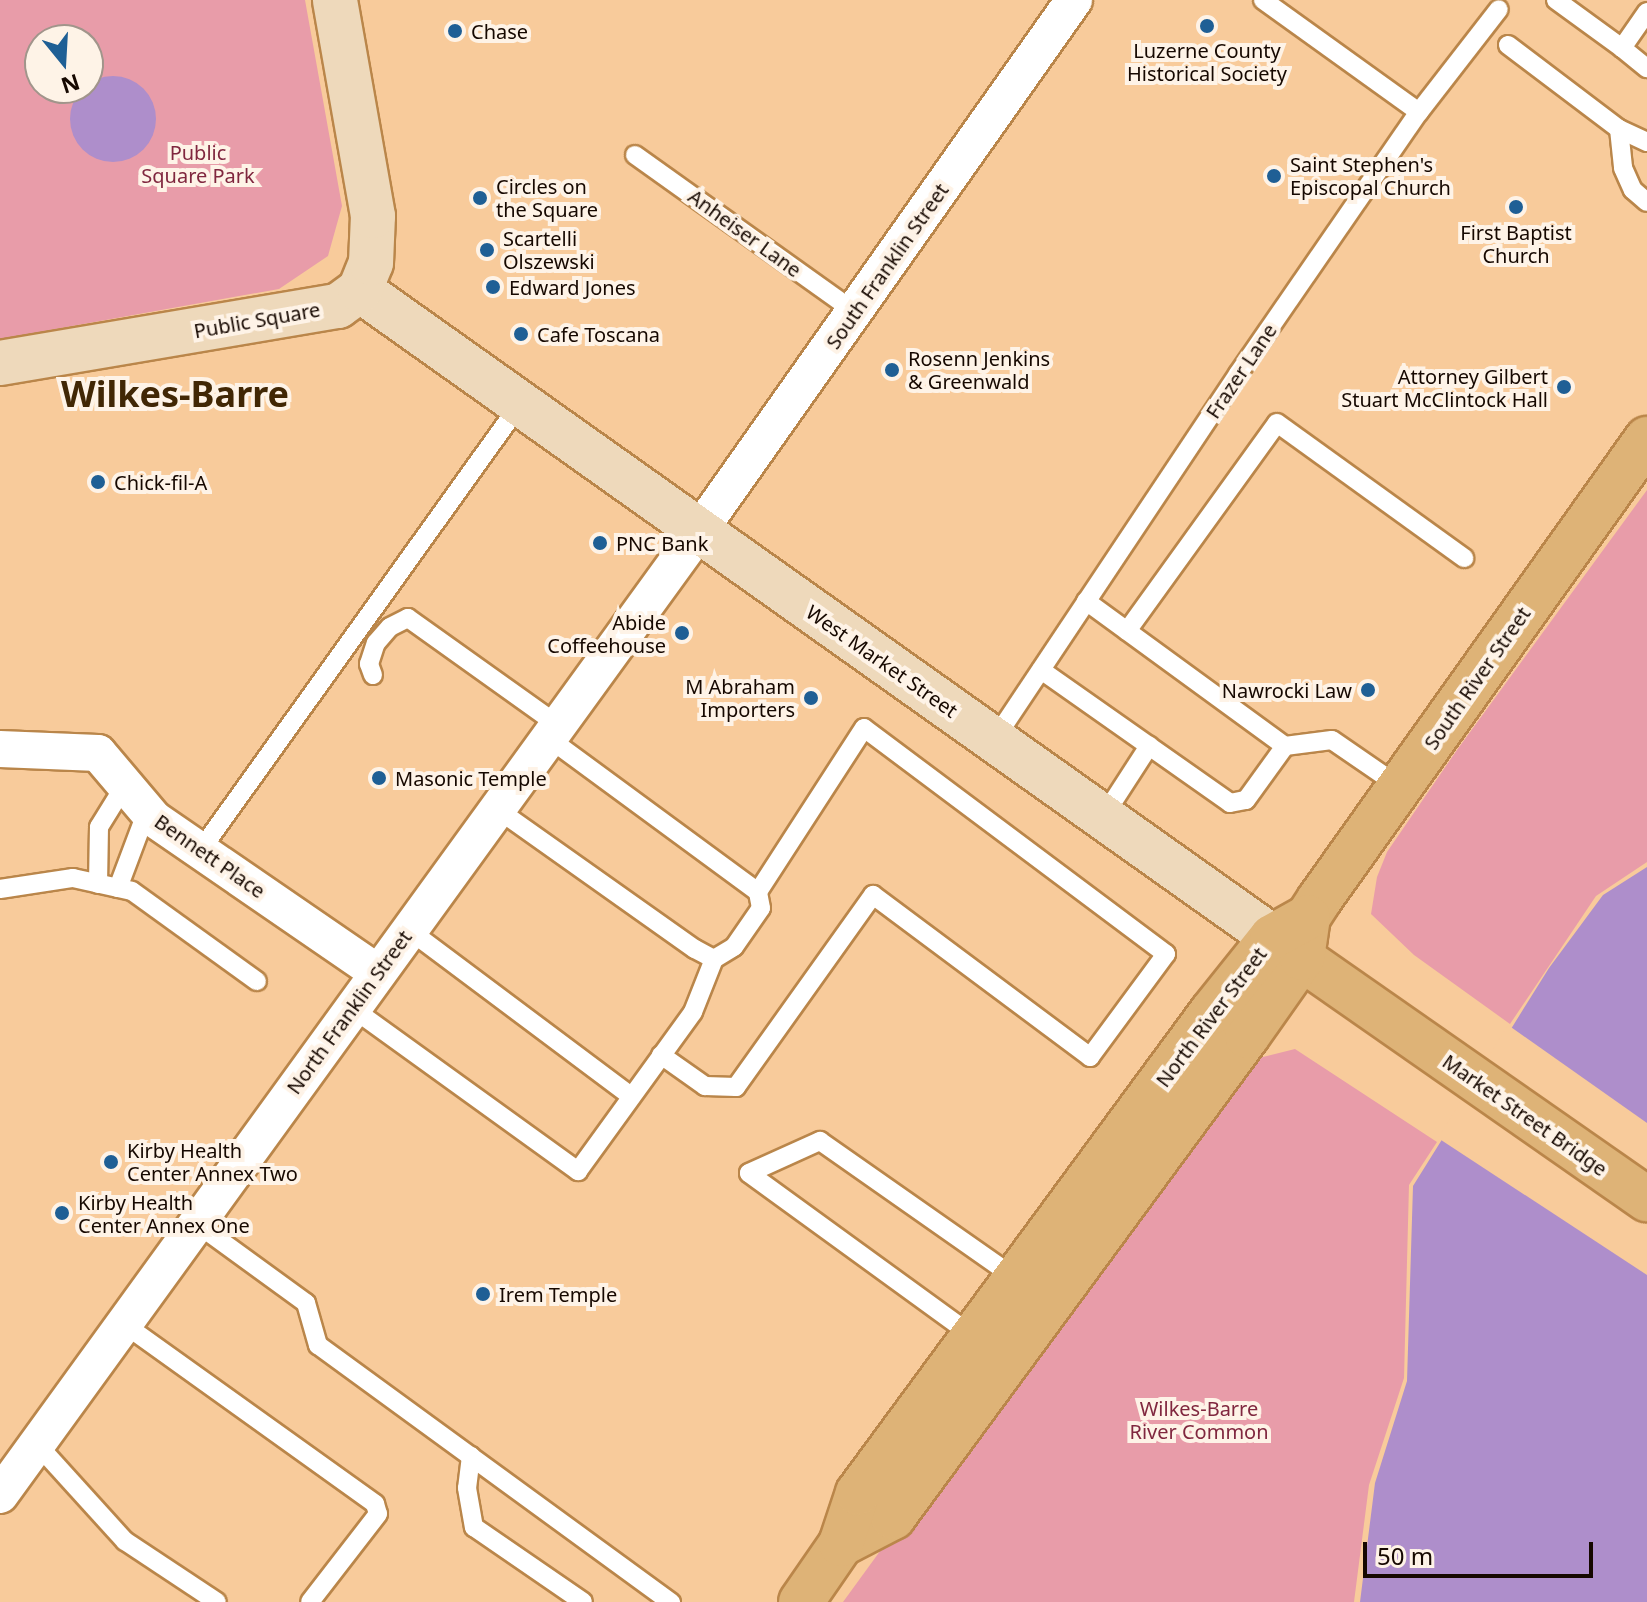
<!DOCTYPE html>
<style>
body{margin:0}
#map{position:relative;width:1647px;height:1602px;overflow:hidden;background:#f8cb9b;font-family:"Noto Sans",sans-serif}
div>[style]{position:absolute}
.green>*{inset:0;background:#e89ca9}
.water>*{inset:0;background:#ae8ecb}
.round{border-radius:50%}
.pier>*{inset:0;background:#f8cb9b}
.roads{filter:drop-shadow(2px 0 #ba864a) drop-shadow(-2px 0 #ba864a) drop-shadow(0 2px #ba864a) drop-shadow(0 -2px #ba864a)}
.lane>*{height:18px;margin:-9px;padding:0 9px;transform-origin:9px;border-radius:9px;background:#fff}
.street>*{height:36px;margin:-18px;padding:0 18px;transform-origin:18px;border-radius:18px;background:#fff}
.secondary>*{height:44px;margin:-22px;padding:0 22px;transform-origin:22px;border-radius:22px;background:#eed9bb}
.primary>*{height:44px;margin:-22px;padding:0 22px;transform-origin:22px;border-radius:22px;background:#deb377}
.dots>*{width:22px;height:22px;translate:-50% -50%;box-sizing:border-box;border:4px solid #fef3e7;border-radius:50%}
span{translate:-50% -50%;white-space:nowrap;text-align:center;line-height:1.15;-webkit-text-stroke:8px #fef3e7;paint-order:stroke}
.poi-label{font-size:20px;color:#160800}
.left{translate:0 -50%;text-align:left}
.right{translate:-100% -50%;text-align:right}
.park-label{font-size:20px;color:#80273f}
.street-label{font-size:20px;color:#160800}
.town-label{font-size:36px;color:#412705;font-weight:700}
.north{position:absolute;left:24px;top:24px;width:80px;height:80px;box-sizing:border-box;background:#fef3e7;border:2px solid #a1958b;border-radius:50%;rotate:162deg;font-size:22px;font-weight:700;line-height:32px;text-align:center;color:#160800}
.north::after{content:'';display:block;margin:auto;width:28px;height:36px;background:#1f5f95;clip-path:polygon(50% 0,100% 100%,50% 72%,0 100%)}
.scale{position:absolute;left:1363px;top:1542px;width:230px;height:36px;box-sizing:border-box;border:4px solid #160800;border-top:0;padding-left:10px;font-size:24px;line-height:28px;white-space:nowrap;color:#160800;-webkit-text-stroke:6px #fef3e7;paint-order:stroke}
</style>
<div id="map">
<div class="green">
<div style="clip-path:polygon(evenodd,0 0,305px 0,342px 206px,328px 256px,279px 289px,0 339px,0 0,40px 40px,88px 40px,88px 88px,40px 88px,40px 40px)"></div>
<div style="clip-path:polygon(1647px 490px,1647px 862px,1596px 896px,1510px 1024px,1414px 955px,1371px 914px,1377px 877px,1387px 852px,1457px 750px)"></div>
<div style="clip-path:polygon(1295px 1049px,1437px 1142px,1409px 1185px,1404px 1378px,1369px 1485px,1354px 1602px,843px 1602px,1220px 1084px,1259px 1058px)"></div>
</div>
<div class="water">
<div class="round" style="left:70px;top:76px;width:86px;height:86px"></div>
<div style="clip-path:polygon(1647px 867px,1647px 1602px,1360px 1602px,1375px 1483px,1407px 1381px,1413px 1186px,1549px 968px,1603px 895px)"></div>
</div>
<div class="pier">
<div style="clip-path:polygon(1508px 1025px,1647px 1123px,1647px 1275px,1438px 1138px)"></div>
</div>
<div class="roads">
<div class="lane">
<div style="left:1263px;top:0;width:192px;rotate:35.7deg"></div>
<div style="left:1556px;top:0;width:82px;rotate:36deg"></div>
<div style="left:1647px;top:12px;width:44px;rotate:124.8deg"></div>
<div style="left:1622px;top:48px;width:32px;rotate:39deg"></div>
<div style="left:1508px;top:45px;width:139px;rotate:37.1deg"></div>
<div style="left:1647px;top:142px;width:31px;rotate:-155deg"></div>
<div style="left:1619px;top:129px;width:39px;rotate:84deg"></div>
<div style="left:1623px;top:168px;width:24px;rotate:66deg"></div>
<div style="left:1633px;top:190px;width:18px;rotate:41deg"></div>
<div style="left:635px;top:155px;width:270px;rotate:35.5deg"></div>
<div style="left:1086px;top:601px;width:246px;rotate:36.1deg"></div>
<div style="left:1285px;top:746px;width:47px;rotate:-7.3deg"></div>
<div style="left:1332px;top:740px;width:81px;rotate:34.5deg"></div>
<div style="left:1127px;top:631px;width:256px;rotate:-54.2deg"></div>
<div style="left:1277px;top:423px;width:231px;rotate:35.8deg"></div>
<div style="left:1041px;top:670px;width:231px;rotate:35.1deg"></div>
<div style="left:1230px;top:803px;width:16px;rotate:-11deg"></div>
<div style="left:1246px;top:800px;width:67px;rotate:-54.2deg"></div>
<div style="left:373px;top:675px;width:12px;rotate:-110deg"></div>
<div style="left:369px;top:664px;width:22px;rotate:-72deg"></div>
<div style="left:376px;top:643px;width:21px;rotate:-49deg"></div>
<div style="left:390px;top:627px;width:20px;rotate:-27deg"></div>
<div style="left:408px;top:618px;width:184px;rotate:35.5deg"></div>
<div style="left:994px;top:740px;width:440px;rotate:-56.3deg"></div>
<div style="left:1238px;top:374px;width:318px;rotate:-55.4deg"></div>
<div style="left:1419px;top:112px;width:130px;rotate:-52.2deg"></div>
<div style="left:497px;top:809px;width:242px;rotate:35.3deg"></div>
<div style="left:695px;top:949px;width:21px;rotate:28deg"></div>
<div style="left:714px;top:959px;width:23px;rotate:-31deg"></div>
<div style="left:734px;top:947px;width:47px;rotate:-55.3deg"></div>
<div style="left:761px;top:908px;width:16px;rotate:-101deg"></div>
<div style="left:758px;top:892px;width:260px;rotate:-143.7deg"></div>
<div style="left:1103px;top:817px;width:85px;rotate:-57.1deg"></div>
<div style="left:200px;top:851px;width:550px;rotate:-54.4deg"></div>
<div style="left:98px;top:884px;width:57px;rotate:-89deg"></div>
<div style="left:99px;top:827px;width:49px;rotate:-58.2deg"></div>
<div style="left:118px;top:888px;width:82px;rotate:-69.4deg"></div>
<div style="left:0;top:889px;width:74px;rotate:-8.6deg"></div>
<div style="left:73px;top:878px;width:60px;rotate:12.4deg"></div>
<div style="left:132px;top:891px;width:154px;rotate:35.8deg"></div>
<div style="left:409px;top:930px;width:277px;rotate:36.8deg"></div>
<div style="left:352px;top:1008px;width:279px;rotate:35.8deg"></div>
<div style="left:578px;top:1171px;width:196px;rotate:-54.1deg"></div>
<div style="left:693px;top:1012px;width:57px;rotate:-68.4deg"></div>
<div style="left:661px;top:1055px;width:54px;rotate:35.2deg"></div>
<div style="left:705px;top:1086px;width:31px;rotate:2deg"></div>
<div style="left:736px;top:1087px;width:236px;rotate:-54.5deg"></div>
<div style="left:873px;top:895px;width:271px;rotate:36.7deg"></div>
<div style="left:1090px;top:1057px;width:128px;rotate:-53.6deg"></div>
<div style="left:1166px;top:954px;width:377px;rotate:-143.2deg"></div>
<div style="left:864px;top:728px;width:195px;rotate:122.9deg"></div>
<div style="left:196px;top:1223px;width:136px;rotate:36deg"></div>
<div style="left:306px;top:1303px;width:44px;rotate:74.1deg"></div>
<div style="left:318px;top:1345px;width:437px;rotate:36.1deg"></div>
<div style="left:124px;top:1324px;width:309px;rotate:35.6deg"></div>
<div style="left:375px;top:1504px;width:10px;rotate:73deg"></div>
<div style="left:378px;top:1514px;width:111px;rotate:127.7deg"></div>
<div style="left:973px;top:1336px;width:277px;rotate:-144deg"></div>
<div style="left:749px;top:1173px;width:78px;rotate:-24.3deg"></div>
<div style="left:820px;top:1141px;width:239px;rotate:35deg"></div>
<div style="left:37px;top:1444px;width:131px;rotate:47.8deg"></div>
<div style="left:125px;top:1541px;width:110px;rotate:33.5deg"></div>
<div style="left:471px;top:1456px;width:32px;rotate:97deg"></div>
<div style="left:467px;top:1488px;width:40px;rotate:80deg"></div>
<div style="left:474px;top:1527px;width:132px;rotate:34.5deg"></div>
</div>
<div class="street">
<div style="left:0;top:749px;width:98px;rotate:2.3deg"></div>
<div style="left:98px;top:753px;width:87px;rotate:49.7deg"></div>
<div style="left:154px;top:819px;width:270px;rotate:34.5deg"></div>
<div style="left:0;top:1495px;width:1191px;rotate:-54.05deg"></div>
<div style="left:699px;top:531px;width:650px;rotate:-54.77deg"></div>
</div>
<div class="secondary">
<div style="left:360px;top:290px;width:1118px;rotate:35.35deg"></div>
<div style="left:0;top:363px;width:343px;rotate:-9.6deg"></div>
<div style="left:338px;top:306px;width:27px;rotate:-36deg"></div>
<div style="left:360px;top:290px;width:29px;rotate:-68deg"></div>
<div style="left:371px;top:263px;width:47px;rotate:-87.6deg"></div>
<div style="left:373px;top:216px;width:219px;rotate:-100deg"></div>
</div>
<div class="primary">
<div style="left:1278px;top:942px;width:450px;rotate:34.9deg"></div>
<div style="left:841px;top:1544px;width:59px;rotate:-27.4deg"></div>
<div style="left:893px;top:1517px;width:597px;rotate:-53.65deg"></div>
<div style="left:1247px;top:1036px;width:95px;rotate:-54.8deg"></div>
<div style="left:1302px;top:958px;width:41px;rotate:-81.7deg"></div>
<div style="left:1308px;top:917px;width:20px;rotate:-57deg"></div>
<div style="left:1319px;top:900px;width:566px;rotate:-54.57deg"></div>
<div style="left:801px;top:1602px;width:70px;rotate:-55.4deg"></div>
<div style="left:841px;top:1544px;width:54px;rotate:-71.6deg"></div>
<div style="left:858px;top:1493px;width:597px;rotate:-53.65deg"></div>
<div style="left:1212px;top:1012px;width:96px;rotate:-51.3deg"></div>
<div style="left:1272px;top:937px;width:41px;rotate:-29.1deg"></div>
</div>
</div>
<div class="dots">
<div style="left:1207px;top:26px;background:#1f5f95"></div>
<div style="left:455px;top:31px;background:#1f5f95"></div>
<div style="left:1274px;top:176px;background:#1f5f95"></div>
<div style="left:480px;top:198px;background:#1f5f95"></div>
<div style="left:1516px;top:207px;background:#1f5f95"></div>
<div style="left:487px;top:250px;background:#1f5f95"></div>
<div style="left:493px;top:287px;background:#1f5f95"></div>
<div style="left:521px;top:334px;background:#1f5f95"></div>
<div style="left:892px;top:370px;background:#1f5f95"></div>
<div style="left:1564px;top:387px;background:#1f5f95"></div>
<div style="left:98px;top:482px;background:#1f5f95"></div>
<div style="left:600px;top:543px;background:#1f5f95"></div>
<div style="left:682px;top:633px;background:#1f5f95"></div>
<div style="left:1368px;top:690px;background:#1f5f95"></div>
<div style="left:811px;top:698px;background:#1f5f95"></div>
<div style="left:379px;top:778px;background:#1f5f95"></div>
<div style="left:111px;top:1162px;background:#1f5f95"></div>
<div style="left:62px;top:1213px;background:#1f5f95"></div>
<div style="left:483px;top:1294px;background:#1f5f95"></div>
</div>
<div class="poi-label">
<span class="left" style="left:471px;top:31px">Chase</span>
<span style="left:1207px;top:62px">Luzerne County<br>Historical Society</span>
<span class="left" style="left:1290px;top:176px">Saint Stephen's<br>Episcopal Church</span>
<span class="left" style="left:496px;top:198px">Circles on<br>the Square</span>
<span style="left:1516px;top:244px">First Baptist<br>Church</span>
<span class="left" style="left:503px;top:250px">Scartelli<br>Olszewski</span>
<span class="left" style="left:509px;top:287px">Edward Jones</span>
<span class="left" style="left:537px;top:334px">Cafe Toscana</span>
<span class="left" style="left:908px;top:370px">Rosenn Jenkins<br>&amp; Greenwald</span>
<span class="right" style="left:1548px;top:388px">Attorney Gilbert<br>Stuart McClintock Hall</span>
<span class="left" style="left:114px;top:482px">Chick-fil-A</span>
<span class="left" style="left:616px;top:543px">PNC Bank</span>
<span class="right" style="left:666px;top:634px">Abide<br>Coffeehouse</span>
<span class="right" style="left:795px;top:698px">M Abraham<br>Importers</span>
<span class="right" style="left:1352px;top:690px">Nawrocki Law</span>
<span class="left" style="left:395px;top:778px">Masonic Temple</span>
<span class="left" style="left:127px;top:1162px">Kirby Health<br>Center Annex Two</span>
<span class="left" style="left:78px;top:1214px">Kirby Health<br>Center Annex One</span>
<span class="left" style="left:499px;top:1294px">Irem Temple</span>
</div>
<div class="park-label">
<span style="left:198px;top:164px">Public<br>Square Park</span>
<span style="left:1199px;top:1420px">Wilkes-Barre<br>River Common</span>
</div>
<div class="street-label">
<span style="left:745px;top:233px;rotate:36deg">Anheiser Lane</span>
<span style="left:887px;top:266px;rotate:-55deg">South Franklin Street</span>
<span style="left:257px;top:320px;rotate:-10deg">Public Square</span>
<span style="left:1241px;top:371px;rotate:-56deg">Frazer Lane</span>
<span style="left:882px;top:661px;rotate:35deg">West Market Street</span>
<span style="left:1477px;top:678px;rotate:-55deg">South River Street</span>
<span style="left:210px;top:856px;rotate:35deg">Bennett Place</span>
<span style="left:349px;top:1012px;rotate:-54deg">North Franklin Street</span>
<span style="left:1211px;top:1017px;rotate:-53deg">North River Street</span>
<span style="left:1525px;top:1115px;rotate:35deg">Market Street Bridge</span>
</div>
<div class="town-label">
<span style="left:175px;top:394px">Wilkes-Barre</span>
</div>
<div class="north">N</div>
<div class="scale">50 m</div>
</div>
